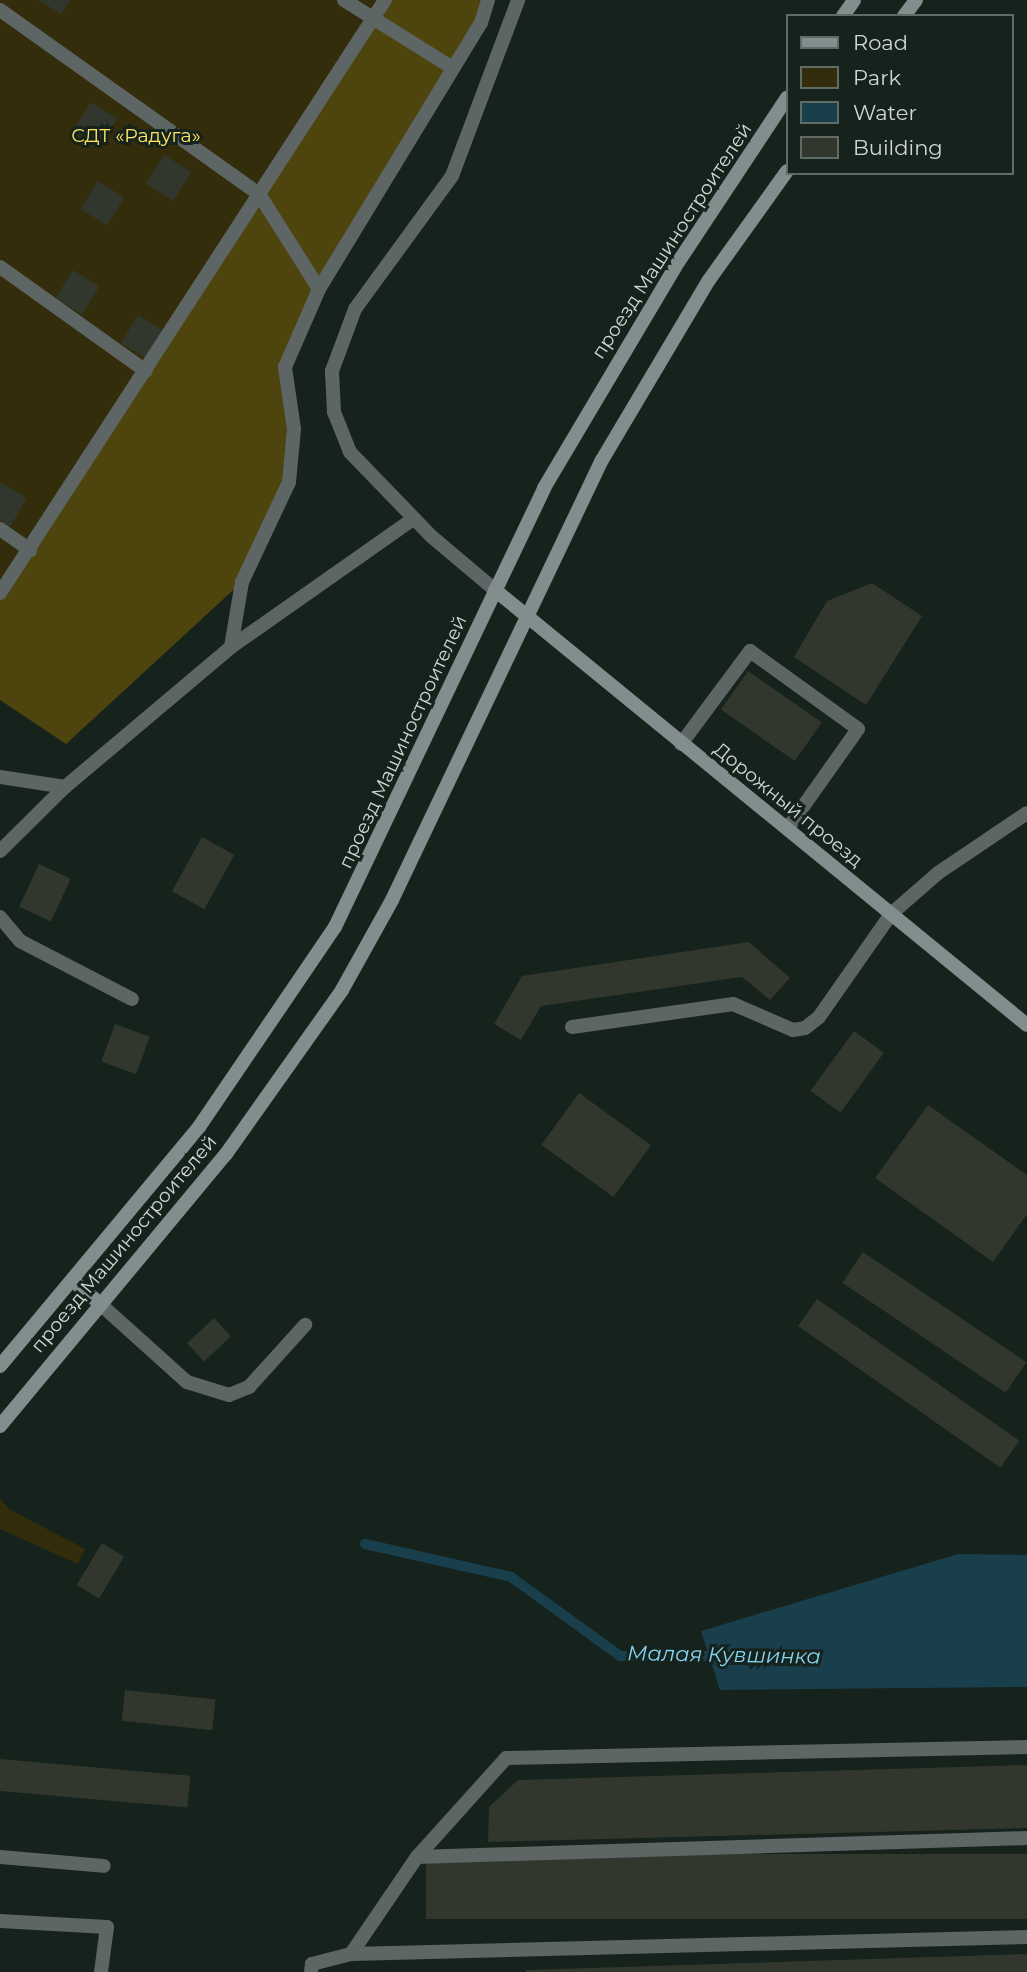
<!DOCTYPE html>
<meta charset="utf-8">
<style>
body{margin:0}
#map{position:relative;width:1027px;height:1972px;overflow:hidden;background:#16221c;font-family:Montserrat,sans-serif}
div>[style]{position:absolute}
.green>*{inset:0;background:#332d0b}
.forest>*{inset:0;background:#4e440d}
.water>*{inset:0;background:#193e4c}
.stream>*{height:10px;margin:-5px;padding:0 5px;transform-origin:5px;border-radius:5px;background:#193e4c}
.building>*{inset:0;background:#32372d;transform-origin:0 0}
.lane>*{height:14px;margin:-7px;padding:0 7px;transform-origin:7px;border-radius:7px;background:#5e6565}
.secondary>*{height:14px;margin:-7px;padding:0 7px;transform-origin:7px;border-radius:7px;background:#828e8d}
span{translate:-50% -50%;white-space:nowrap;text-align:center;line-height:1.15;-webkit-text-stroke:6px #16221c;paint-order:stroke}
.park-label{font-size:19px;color:#fde461}
.street-label{font-size:19px;color:#d0d8d4}
.water-label{font-size:21px;color:#83d3f3;font-style:italic}
.legend{position:absolute;left:786px;top:14px;width:228px;height:161px;box-sizing:border-box;background:#16221c;border:2px solid #606b66;margin:0;padding:9px 12px;list-style:none;font-size:21px;color:#d0d8d4}
.legend li{display:flex;align-items:center;gap:14px;height:35px}
.legend b{width:35px;border:2px solid #606b66}
</style>
<div id="map">
<div class="green">
<div style="clip-path:polygon(0 0,385px 0,0 593px)"></div>
<div style="clip-path:polygon(0 1499px,9px 1509px,85px 1549px,78px 1564px,0 1529px)"></div>
</div>
<div class="forest">
<div style="clip-path:polygon(385px 0,488px 0,319px 289px,285px 367px,294px 429px,289px 482px,242px 582px,66px 744px,0 700px,0 593px)"></div>
</div>
<div class="water">
<div style="clip-path:polygon(958px 1554px,1027px 1555px,1027px 1687px,720px 1690px,701px 1631px)"></div>
</div>
<div class="stream">
<div style="left:365px;top:1544px;width:150px;rotate:12.7deg"></div>
<div style="left:511px;top:1577px;width:135px;rotate:35.9deg"></div>
<div style="left:620px;top:1656px;width:101px"></div>
</div>
<div class="building">
<div style="clip-path:polygon(38px 0,70px 0,61px 14px)"></div>
<div style="left:91px;top:102px;width:31px;height:33px;rotate:32deg"></div>
<div style="left:164px;top:155px;width:32px;height:34px;rotate:32deg"></div>
<div style="left:98px;top:181px;width:31px;height:33px;rotate:32deg"></div>
<div style="left:73px;top:270px;width:31px;height:33px;rotate:32deg"></div>
<div style="left:138px;top:315px;width:31px;height:33px;rotate:31deg"></div>
<div style="clip-path:polygon(0 482px,27px 498px,10px 527px,0 520px)"></div>
<div style="clip-path:polygon(872px 583px,922px 616px,866px 705px,794px 657px,827px 601px)"></div>
<div style="left:748px;top:671px;width:90px;height:47px;rotate:35deg"></div>
<div style="left:202px;top:837px;width:37px;height:62px;rotate:29deg"></div>
<div style="left:39px;top:864px;width:35px;height:47px;rotate:25deg"></div>
<div style="clip-path:polygon(749px 942px,790px 978px,770px 1000px,742px 977px,541px 1006px,521px 1040px,494px 1024px,522px 976px)"></div>
<div style="left:115px;top:1024px;width:37px;height:40px;rotate:20deg"></div>
<div style="left:854px;top:1031px;width:37px;height:74px;rotate:36deg"></div>
<div style="left:579px;top:1093px;width:89px;height:64px;rotate:36deg"></div>
<div style="clip-path:polygon(928px 1105px,1027px 1175px,1027px 1214px,993px 1262px,875px 1178px)"></div>
<div style="left:863px;top:1252px;width:197px;height:37px;rotate:34deg"></div>
<div style="left:817px;top:1299px;width:247px;height:33px;rotate:35deg"></div>
<div style="left:214px;top:1318px;width:25px;height:37px;rotate:47deg"></div>
<div style="left:102px;top:1543px;width:26px;height:49px;rotate:31deg"></div>
<div style="left:125px;top:1690px;width:91px;height:31px;rotate:6deg"></div>
<div style="left:0;top:1759px;width:191px;height:32px;rotate:5deg"></div>
<div style="clip-path:polygon(1027px 1765px,1027px 1828px,488px 1842px,489px 1807px,518px 1780px)"></div>
<div style="left:1027px;top:1854px;width:65px;height:601px;rotate:90deg"></div>
<div style="clip-path:polygon(1027px 1954px,1027px 1972px,526px 1972px,526px 1970px)"></div>
</div>
<div class="lane">
<div style="left:344px;top:0;width:128px;rotate:32deg"></div>
<div style="left:0;top:10px;width:318px;rotate:35.4deg"></div>
<div style="left:259px;top:194px;width:112px;rotate:57.7deg"></div>
<div style="left:0;top:267px;width:179px;rotate:35.5deg"></div>
<div style="left:0;top:529px;width:37px;rotate:35deg"></div>
<div style="left:495px;top:590px;width:84px;rotate:-139.8deg"></div>
<div style="left:431px;top:536px;width:117px;rotate:-134deg"></div>
<div style="left:350px;top:452px;width:43px;rotate:-111.8deg"></div>
<div style="left:334px;top:412px;width:41px;rotate:-92.8deg"></div>
<div style="left:332px;top:371px;width:66px;rotate:-69.6deg"></div>
<div style="left:355px;top:309px;width:165px;rotate:-53.9deg"></div>
<div style="left:452px;top:176px;width:188px;rotate:-69.4deg"></div>
<div style="left:0;top:593px;width:707px;rotate:-57.01deg"></div>
<div style="left:231px;top:647px;width:66px;rotate:-80.4deg"></div>
<div style="left:242px;top:582px;width:110px;rotate:-64.8deg"></div>
<div style="left:289px;top:482px;width:53px;rotate:-84.6deg"></div>
<div style="left:294px;top:429px;width:63px;rotate:-98.3deg"></div>
<div style="left:285px;top:367px;width:85px;rotate:-66.4deg"></div>
<div style="left:319px;top:289px;width:311px;rotate:-58.7deg"></div>
<div style="left:481px;top:23px;width:24px;rotate:-73deg"></div>
<div style="left:681px;top:744px;width:116px;rotate:-53.4deg"></div>
<div style="left:750px;top:651px;width:133px;rotate:35.8deg"></div>
<div style="left:858px;top:729px;width:121px;rotate:125.3deg"></div>
<div style="left:0;top:777px;width:66px;rotate:8.7deg"></div>
<div style="left:0;top:851px;width:91px;rotate:-44.6deg"></div>
<div style="left:65px;top:787px;width:217px;rotate:-40.1deg"></div>
<div style="left:231px;top:647px;width:223px;rotate:-35.1deg"></div>
<div style="left:0;top:917px;width:31px;rotate:50deg"></div>
<div style="left:20px;top:941px;width:126px;rotate:27.4deg"></div>
<div style="left:572px;top:1027px;width:163px;rotate:-8.1deg"></div>
<div style="left:733px;top:1004px;width:65px;rotate:23.4deg"></div>
<div style="left:793px;top:1030px;width:12px;rotate:-9deg"></div>
<div style="left:805px;top:1028px;width:18px;rotate:-38deg"></div>
<div style="left:819px;top:1017px;width:126px;rotate:-55deg"></div>
<div style="left:891px;top:914px;width:62px;rotate:-41.1deg"></div>
<div style="left:938px;top:873px;width:107px;rotate:-34deg"></div>
<div style="left:98px;top:1302px;width:120px;rotate:42deg"></div>
<div style="left:187px;top:1382px;width:44px;rotate:17.2deg"></div>
<div style="left:229px;top:1395px;width:22px;rotate:-22deg"></div>
<div style="left:249px;top:1387px;width:84px;rotate:-47.9deg"></div>
<div style="left:0;top:1857px;width:104px;rotate:4.9deg"></div>
<div style="left:417px;top:1857px;width:610px;rotate:-1.78deg"></div>
<div style="left:0;top:1921px;width:107px;rotate:3.2deg"></div>
<div style="left:107px;top:1927px;width:45px;rotate:97.6deg"></div>
<div style="left:351px;top:1954px;width:676px;rotate:-1.44deg"></div>
<div style="left:311px;top:1972px;width:8px;rotate:-83deg"></div>
<div style="left:312px;top:1964px;width:40px;rotate:-14.4deg"></div>
<div style="left:351px;top:1954px;width:117px;rotate:-55.8deg"></div>
<div style="left:417px;top:1857px;width:133px;rotate:-48deg"></div>
<div style="left:506px;top:1758px;width:521px;rotate:-1.21deg"></div>
</div>
<div class="secondary">
<div style="left:843px;top:16px;width:19px;rotate:-55deg"></div>
<div style="left:904px;top:16px;width:20px;rotate:-53deg"></div>
<div style="left:495px;top:590px;width:687px;rotate:39.27deg"></div>
<div style="left:73px;top:1281px;width:33px;rotate:40deg"></div>
<div style="left:0;top:1366px;width:311px;rotate:-50.2deg"></div>
<div style="left:199px;top:1127px;width:242px;rotate:-55.8deg"></div>
<div style="left:335px;top:927px;width:486px;rotate:-64.5deg"></div>
<div style="left:544px;top:488px;width:257px;rotate:-59.3deg"></div>
<div style="left:675px;top:267px;width:203px;rotate:-56.5deg"></div>
<div style="left:0;top:1426px;width:354px;rotate:-50.3deg"></div>
<div style="left:226px;top:1154px;width:201px;rotate:-54.7deg"></div>
<div style="left:342px;top:990px;width:103px;rotate:-60.9deg"></div>
<div style="left:392px;top:900px;width:488px;rotate:-64.5deg"></div>
<div style="left:602px;top:460px;width:209px;rotate:-59.3deg"></div>
<div style="left:709px;top:280px;width:134px;rotate:-54.4deg"></div>
</div>
<div class="park-label">
<span style="left:136px;top:136px">СДТ «Радуга»</span>
</div>
<div class="street-label">
<span style="left:672px;top:241px;rotate:-57deg">проезд Машиностроителей</span>
<span style="left:403px;top:742px;rotate:-65deg">проезд Машиностроителей</span>
<span style="left:788px;top:805px;rotate:39deg">Дорожный проезд</span>
<span style="left:124px;top:1244px;rotate:-50deg">проезд Машиностроителей</span>
</div>
<div class="water-label">
<span style="left:724px;top:1655px;rotate:1deg">Малая Кувшинка</span>
</div>
<ul class="legend">
<li><b style="height:9px;background:#828e8d"></b>Road</li>
<li><b style="height:19px;background:#332d0b"></b>Park</li>
<li><b style="height:19px;background:#193e4c"></b>Water</li>
<li><b style="height:19px;background:#32372d"></b>Building</li>
</ul>
</div>
